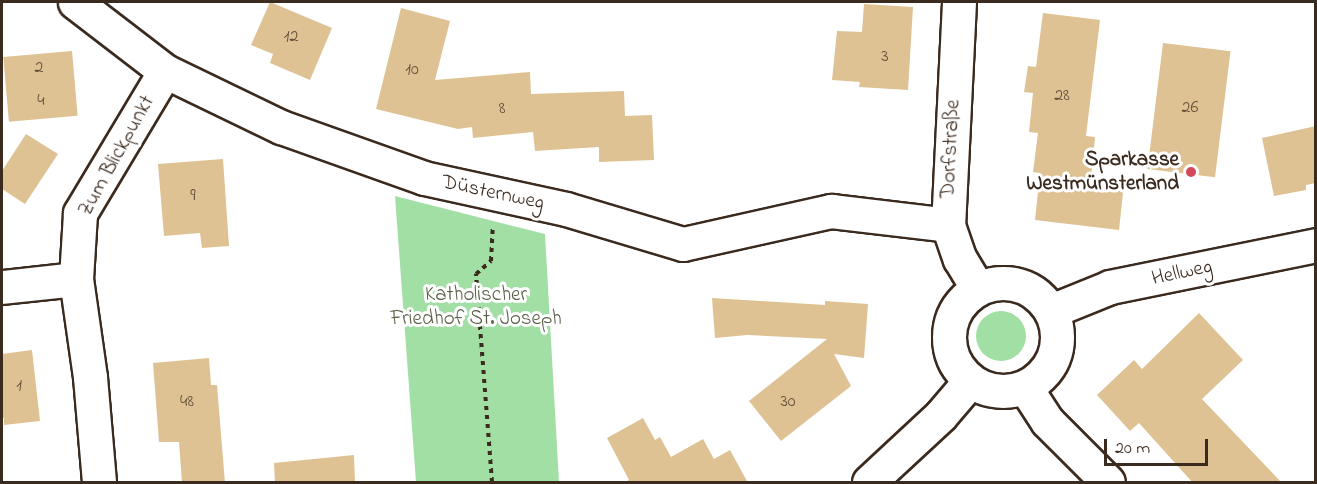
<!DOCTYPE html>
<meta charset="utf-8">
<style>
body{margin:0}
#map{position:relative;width:1317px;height:484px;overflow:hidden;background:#fff;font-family:"Indie Flower",sans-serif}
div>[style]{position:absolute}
.green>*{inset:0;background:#a2dfa5}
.round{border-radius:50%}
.building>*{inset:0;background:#dfc293;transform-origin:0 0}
.path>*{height:4px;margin-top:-2px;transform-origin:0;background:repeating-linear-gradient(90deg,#3b2a1e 0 4.5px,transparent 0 9px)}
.roads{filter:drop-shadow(2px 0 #3b2a1e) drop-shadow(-2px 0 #3b2a1e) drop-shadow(0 2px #3b2a1e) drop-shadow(0 -2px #3b2a1e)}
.minor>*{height:33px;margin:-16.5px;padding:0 16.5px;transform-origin:16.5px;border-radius:16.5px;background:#fff}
.tertiary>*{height:33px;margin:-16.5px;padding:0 16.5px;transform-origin:16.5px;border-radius:16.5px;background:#fff}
.tertiary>.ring{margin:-16.5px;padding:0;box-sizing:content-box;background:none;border:33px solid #fff;border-radius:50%}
.dots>*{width:16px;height:16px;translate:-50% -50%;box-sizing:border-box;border:3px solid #fff;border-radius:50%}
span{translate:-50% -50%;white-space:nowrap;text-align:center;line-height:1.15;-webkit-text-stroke:6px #fff;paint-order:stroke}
.number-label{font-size:18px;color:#64503b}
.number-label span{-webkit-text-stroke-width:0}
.street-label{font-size:21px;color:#3b2a1e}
.poi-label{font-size:21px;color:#3b2a1e;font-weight:700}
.right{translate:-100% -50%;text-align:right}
.park-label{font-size:21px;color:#5a6046}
.frame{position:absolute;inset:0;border:3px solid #3b2a1e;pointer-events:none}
.scale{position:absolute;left:1104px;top:439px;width:104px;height:27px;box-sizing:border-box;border:3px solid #3b2a1e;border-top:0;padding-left:8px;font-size:18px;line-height:21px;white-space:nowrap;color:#3b2a1e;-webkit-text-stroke:4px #fff;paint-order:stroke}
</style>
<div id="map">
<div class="green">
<div style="clip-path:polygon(395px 196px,545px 234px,559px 482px,416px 482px)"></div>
<div class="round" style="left:976px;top:311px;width:50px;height:50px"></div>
</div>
<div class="building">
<div style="clip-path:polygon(270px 2px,332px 28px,310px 80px,270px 63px,273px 54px,251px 45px)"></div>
<div style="clip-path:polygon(864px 4px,913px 7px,908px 90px,859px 87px,860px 82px,832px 80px,837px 31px,862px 32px)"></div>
<div style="clip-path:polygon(401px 8px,450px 21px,435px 80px,530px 72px,531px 94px,624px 91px,625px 116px,652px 115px,654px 160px,599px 162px,599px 147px,535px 151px,533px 132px,473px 138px,472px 127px,458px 129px,376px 109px)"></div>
<div style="clip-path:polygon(1043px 13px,1100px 20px,1086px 136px,1095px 137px,1091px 179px,1124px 183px,1119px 230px,1035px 220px,1040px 173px,1033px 172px,1038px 133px,1029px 132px,1033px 93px,1024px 92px,1028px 66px,1036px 67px)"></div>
<div style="left:1163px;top:43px;width:68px;height:127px;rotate:7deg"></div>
<div style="left:72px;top:51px;width:65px;height:69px;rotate:85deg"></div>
<div style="clip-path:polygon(1316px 126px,1316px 183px,1306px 185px,1306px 190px,1274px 196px,1262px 138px)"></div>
<div style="clip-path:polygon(26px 134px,58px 154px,25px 204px,2px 189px,2px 171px)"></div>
<div style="clip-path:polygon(223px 159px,229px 246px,202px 248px,200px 233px,164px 236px,158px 164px)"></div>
<div style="clip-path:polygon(712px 298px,825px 305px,825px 301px,868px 304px,864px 358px,834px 354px,851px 386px,781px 441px,749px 401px,827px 339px,747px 335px,715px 338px)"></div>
<div style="clip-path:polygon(1199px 313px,1243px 360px,1202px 399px,1282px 483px,1193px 483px,1139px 423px,1130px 431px,1097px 395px,1134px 360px,1142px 369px)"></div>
<div style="clip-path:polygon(32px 350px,40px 421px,4px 425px,4px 418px,2px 418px,2px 354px)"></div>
<div style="clip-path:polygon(209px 358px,211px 385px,217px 385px,225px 483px,182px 483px,179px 442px,159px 442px,153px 363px)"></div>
<div style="clip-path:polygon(643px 418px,655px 440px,660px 437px,671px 457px,703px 439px,714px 459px,730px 450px,748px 483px,623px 483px,629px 480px,607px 438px)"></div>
<div style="clip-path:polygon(354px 455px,355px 483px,275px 483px,274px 463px)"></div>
</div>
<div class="path">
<div style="left:492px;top:482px;width:209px;rotate:-94.4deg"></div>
<div style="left:476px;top:274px;width:20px;rotate:-41deg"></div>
<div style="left:491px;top:261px;width:34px;rotate:-87deg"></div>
</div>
<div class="roads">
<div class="minor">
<div style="left:75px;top:2px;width:113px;rotate:37.5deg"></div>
<div style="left:165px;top:71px;width:129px;rotate:25.8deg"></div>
<div style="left:281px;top:127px;width:152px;rotate:19.6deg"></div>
<div style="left:424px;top:178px;width:145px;rotate:12.3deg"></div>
<div style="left:566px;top:209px;width:122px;rotate:16.7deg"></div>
<div style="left:683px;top:244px;width:152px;rotate:-12.6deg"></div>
<div style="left:831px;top:211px;width:118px;rotate:6.8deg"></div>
<div style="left:959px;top:2px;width:223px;rotate:92.8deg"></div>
<div style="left:948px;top:225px;width:36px;rotate:71deg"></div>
<div style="left:960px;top:259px;width:35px;rotate:59deg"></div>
<div style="left:2px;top:287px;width:74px;rotate:-6.2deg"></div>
<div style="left:99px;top:482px;width:105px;rotate:-94.9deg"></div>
<div style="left:90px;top:377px;width:99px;rotate:-98.1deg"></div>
<div style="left:76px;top:279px;width:66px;rotate:-86.5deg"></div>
<div style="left:80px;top:213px;width:165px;rotate:-59.1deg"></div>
</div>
<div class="tertiary">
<div class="ring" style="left:949px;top:283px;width:75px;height:75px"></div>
<div style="left:1051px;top:311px;width:64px;rotate:-22.1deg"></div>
<div style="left:1110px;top:287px;width:210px;rotate:-11.5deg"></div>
<div style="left:1025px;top:387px;width:40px;rotate:57.1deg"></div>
<div style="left:1047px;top:421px;width:86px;rotate:45deg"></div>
<div style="left:869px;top:482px;width:98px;rotate:-42.9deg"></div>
<div style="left:941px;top:415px;width:45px;rotate:-49.5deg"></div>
</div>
</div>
<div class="dots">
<div style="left:1191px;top:172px;background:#d1495b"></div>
</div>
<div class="number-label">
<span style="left:291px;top:37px">12</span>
<span style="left:885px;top:57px">3</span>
<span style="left:39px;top:68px">2</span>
<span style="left:412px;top:70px">10</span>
<span style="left:1062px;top:96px">28</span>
<span style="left:41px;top:101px">4</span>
<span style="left:1190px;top:108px">26</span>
<span style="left:502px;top:109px">8</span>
<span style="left:193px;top:196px">9</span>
<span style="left:19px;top:386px">1</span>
<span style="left:187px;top:402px">48</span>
<span style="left:788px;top:402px">30</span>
</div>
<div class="street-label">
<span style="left:951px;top:149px;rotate:-87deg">Dorfstraße</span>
<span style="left:117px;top:156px;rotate:-61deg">Zum Blickpunkt</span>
<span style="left:493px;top:193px;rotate:12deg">Düsternweg</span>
<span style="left:1182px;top:273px;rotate:-12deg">Hellweg</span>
</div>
<div class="poi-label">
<span class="right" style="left:1179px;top:172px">Sparkasse<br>Westmünsterland</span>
</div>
<div class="park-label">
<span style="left:476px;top:307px">Katholischer<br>Friedhof St. Joseph</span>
</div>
<div class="frame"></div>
<div class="scale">20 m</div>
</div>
